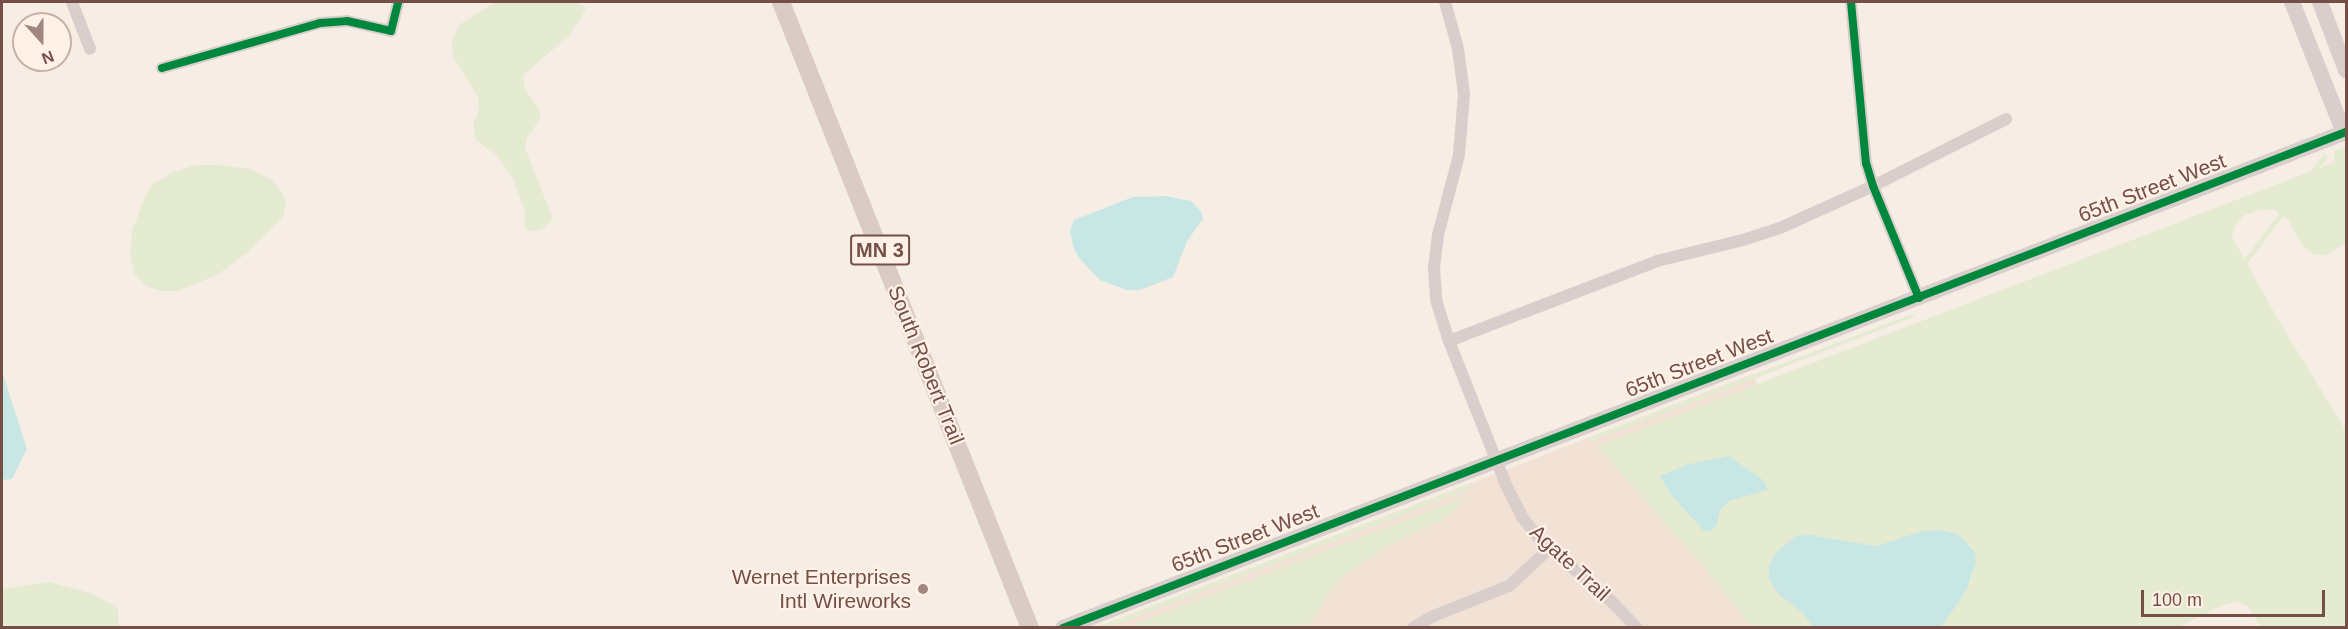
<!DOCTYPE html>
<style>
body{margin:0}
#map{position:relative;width:2348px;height:629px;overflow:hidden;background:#f6ede5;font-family:Helvetica,sans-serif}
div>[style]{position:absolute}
.residential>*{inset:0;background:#f2e1d5}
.green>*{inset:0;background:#e5ebd0;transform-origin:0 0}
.water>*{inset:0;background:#c8e7e4}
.street>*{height:12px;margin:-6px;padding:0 6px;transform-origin:6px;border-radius:6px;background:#d9cecb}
.secondary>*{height:16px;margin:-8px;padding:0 8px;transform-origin:8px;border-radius:8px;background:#d9cecb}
.primary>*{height:18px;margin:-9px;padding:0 9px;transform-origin:9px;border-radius:9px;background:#daccc4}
.cycleway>*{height:8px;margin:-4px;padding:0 4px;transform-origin:4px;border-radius:4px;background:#00873e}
.dots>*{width:16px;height:16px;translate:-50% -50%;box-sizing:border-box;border:3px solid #fff1e6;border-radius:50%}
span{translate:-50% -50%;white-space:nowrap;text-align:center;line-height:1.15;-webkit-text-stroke:4.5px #fff1e6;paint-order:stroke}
.shield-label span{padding:2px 4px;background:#fff1e6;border:2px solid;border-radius:4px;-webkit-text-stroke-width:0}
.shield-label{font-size:20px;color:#734f47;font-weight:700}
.street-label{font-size:21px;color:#734f47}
.poi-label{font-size:21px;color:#734f47}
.right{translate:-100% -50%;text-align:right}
.frame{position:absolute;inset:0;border:3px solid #734f47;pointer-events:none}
.north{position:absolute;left:12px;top:12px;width:60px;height:60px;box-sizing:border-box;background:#fff1e6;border:2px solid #c7b0a6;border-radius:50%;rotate:159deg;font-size:16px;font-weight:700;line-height:24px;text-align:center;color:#734f47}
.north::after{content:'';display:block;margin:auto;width:21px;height:27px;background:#a1867e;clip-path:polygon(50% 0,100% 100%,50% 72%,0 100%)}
.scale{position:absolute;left:2141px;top:590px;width:184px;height:27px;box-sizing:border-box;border:3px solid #734f47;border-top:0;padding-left:8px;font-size:18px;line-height:21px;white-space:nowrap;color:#734f47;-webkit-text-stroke:4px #fff1e6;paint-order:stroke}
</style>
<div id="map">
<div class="residential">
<div style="clip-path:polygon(1753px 374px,1850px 627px,1097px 628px)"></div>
</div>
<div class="green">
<div style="clip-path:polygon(496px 2px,580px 2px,585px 7px,585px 11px,569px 36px,523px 75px,525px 89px,539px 109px,540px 114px,540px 119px,527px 138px,525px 148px,553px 219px,541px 230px,527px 231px,525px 228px,525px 213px,513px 178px,498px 157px,476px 140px,473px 124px,479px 112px,478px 97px,453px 57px,452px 39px,459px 25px)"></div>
<div style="clip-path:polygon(2346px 147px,2346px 243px,2326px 255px,2313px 254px,2303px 247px,2287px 218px,2274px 210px,2261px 210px,2245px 215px,2236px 224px,2232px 236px,2275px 314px,2346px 431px,2346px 627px,2261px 627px,2247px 606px,2237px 602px,2226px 604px,2178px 627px,1941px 627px,1969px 585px,1976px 563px,1972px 548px,1965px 540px,1948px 531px,1932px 530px,1877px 546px,1810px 535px,1790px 539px,1773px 558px,1769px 579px,1775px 590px,1802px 612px,1814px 627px,1751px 627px,1703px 566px,1597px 446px,2335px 162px,2334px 151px)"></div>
<div style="left:2324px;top:154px;width:5px;height:411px;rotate:37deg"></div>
<div style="clip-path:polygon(220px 165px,251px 169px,271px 179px,281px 191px,286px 203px,283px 217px,247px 253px,217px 275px,178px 291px,161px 291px,146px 286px,135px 275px,130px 255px,132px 231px,146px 194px,152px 185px,173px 172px,196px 165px)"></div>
<div style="clip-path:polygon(1910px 315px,1916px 316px,1593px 441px,1590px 437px)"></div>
<div style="clip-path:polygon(1471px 483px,1468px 490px,1110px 627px,1097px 627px)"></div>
<div style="clip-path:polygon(1466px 497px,1449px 516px,1390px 545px,1345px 575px,1329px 594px,1308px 627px,1127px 627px)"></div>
<div style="clip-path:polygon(49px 582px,91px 593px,112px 604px,118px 609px,119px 627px,2px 627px,2px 589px)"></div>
</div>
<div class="water">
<div style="clip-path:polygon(1165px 196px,1191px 201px,1201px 211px,1203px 219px,1187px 241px,1173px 277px,1140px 290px,1126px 290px,1100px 280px,1079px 258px,1073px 246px,1070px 231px,1074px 220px,1133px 197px)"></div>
<div style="clip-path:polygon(2px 371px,27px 449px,12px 479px,2px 480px)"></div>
<div style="clip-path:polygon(1729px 456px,1763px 480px,1768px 490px,1729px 501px,1720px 510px,1716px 527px,1710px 531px,1704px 531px,1671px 495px,1660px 476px,1685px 465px)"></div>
<div style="clip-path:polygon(1940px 530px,1954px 533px,1965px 540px,1975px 553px,1976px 563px,1966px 591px,1941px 627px,1814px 627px,1802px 612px,1778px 594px,1769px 579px,1769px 567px,1776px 552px,1796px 536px,1810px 535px,1877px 546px,1922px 531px)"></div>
</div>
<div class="street">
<div style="left:72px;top:2px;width:50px;rotate:69deg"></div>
<div style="left:1445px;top:2px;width:49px;rotate:74.5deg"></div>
<div style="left:1458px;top:49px;width:45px;rotate:82.4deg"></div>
<div style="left:1464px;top:94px;width:61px;rotate:94.7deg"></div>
<div style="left:1459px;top:155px;width:83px;rotate:104.7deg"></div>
<div style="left:1438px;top:235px;width:33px;rotate:97deg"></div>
<div style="left:1434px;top:268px;width:32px;rotate:86deg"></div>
<div style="left:1436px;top:300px;width:43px;rotate:72.4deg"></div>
<div style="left:1449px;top:341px;width:223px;rotate:-21deg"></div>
<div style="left:1657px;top:261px;width:89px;rotate:-13.7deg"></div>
<div style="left:1743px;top:240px;width:39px;rotate:-18deg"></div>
<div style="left:1780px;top:228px;width:102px;rotate:-24.3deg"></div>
<div style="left:1873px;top:186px;width:149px;rotate:-26.7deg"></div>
<div style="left:1851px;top:2px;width:162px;rotate:84.7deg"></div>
<div style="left:1866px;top:163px;width:24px;rotate:73deg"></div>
<div style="left:1873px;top:186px;width:121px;rotate:67.7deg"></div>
<div style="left:162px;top:68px;width:164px;rotate:-15.9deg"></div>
<div style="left:320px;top:23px;width:27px;rotate:-4deg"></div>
<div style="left:347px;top:21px;width:45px;rotate:12.8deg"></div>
<div style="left:391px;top:31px;width:30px;rotate:-76deg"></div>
<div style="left:1449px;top:341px;width:155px;rotate:68.4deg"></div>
<div style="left:1506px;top:485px;width:36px;rotate:63deg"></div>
<div style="left:1522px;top:517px;width:31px;rotate:52deg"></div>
<div style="left:1541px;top:541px;width:91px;rotate:40.5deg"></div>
<div style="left:1610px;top:600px;width:39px;rotate:46deg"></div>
<div style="left:1413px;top:628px;width:21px;rotate:-31deg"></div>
<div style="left:1431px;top:617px;width:84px;rotate:-21.7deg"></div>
<div style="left:1509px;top:586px;width:54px;rotate:-42.8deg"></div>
</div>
<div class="secondary">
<div style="left:2292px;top:2px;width:141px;rotate:68.3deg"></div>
<div style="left:2320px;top:2px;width:73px;rotate:69.1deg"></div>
<div style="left:1063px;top:628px;width:1376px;rotate:-21.14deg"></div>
</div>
<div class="primary">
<div style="left:781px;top:2px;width:674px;rotate:68.31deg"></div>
</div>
<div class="cycleway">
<div style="left:1851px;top:2px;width:162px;rotate:84.7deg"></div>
<div style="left:1866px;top:163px;width:24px;rotate:73deg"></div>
<div style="left:1873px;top:186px;width:121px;rotate:67.7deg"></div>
<div style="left:162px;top:68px;width:164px;rotate:-15.9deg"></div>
<div style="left:320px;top:23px;width:27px;rotate:-4deg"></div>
<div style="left:347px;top:21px;width:45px;rotate:12.8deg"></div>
<div style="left:391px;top:31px;width:30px;rotate:-76deg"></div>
<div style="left:1063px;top:628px;width:1376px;rotate:-21.14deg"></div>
</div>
<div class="dots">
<div style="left:923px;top:589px;background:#a1867e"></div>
</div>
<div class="shield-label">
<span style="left:880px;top:250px">MN 3</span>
</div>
<div class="street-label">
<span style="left:2152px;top:188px;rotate:-21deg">65th Street West</span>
<span style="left:1699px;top:363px;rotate:-21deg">65th Street West</span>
<span style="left:926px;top:365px;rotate:68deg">South Robert Trail</span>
<span style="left:1245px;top:538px;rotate:-21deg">65th Street West</span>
<span style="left:1570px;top:563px;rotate:43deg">Agate Trail</span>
</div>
<div class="poi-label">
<span class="right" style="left:911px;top:589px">Wernet Enterprises<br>Intl Wireworks</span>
</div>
<div class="frame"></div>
<div class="north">N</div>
<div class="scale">100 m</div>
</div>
